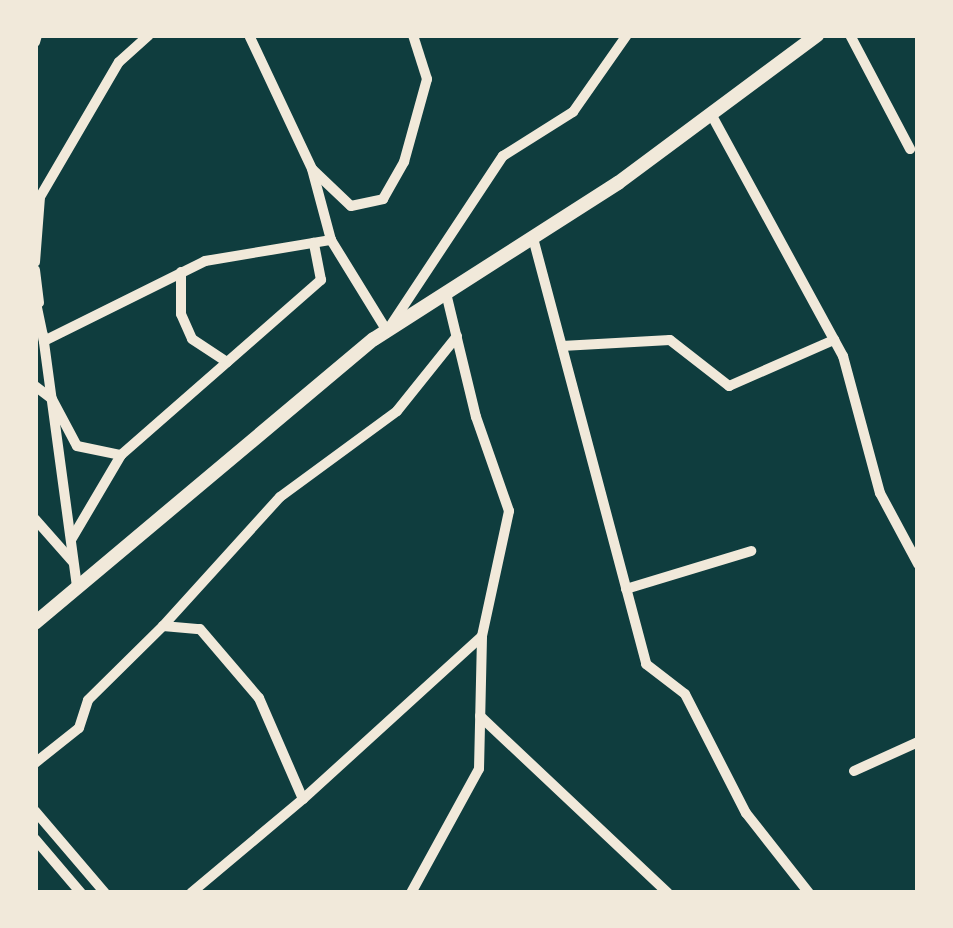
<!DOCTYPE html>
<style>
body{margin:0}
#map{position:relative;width:953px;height:928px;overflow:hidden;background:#0f3d3e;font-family:"Fira Sans Condensed",sans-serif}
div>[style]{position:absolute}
.minor>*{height:10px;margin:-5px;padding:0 5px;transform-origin:5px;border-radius:5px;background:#f1e9da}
.tertiary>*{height:14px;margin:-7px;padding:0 7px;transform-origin:7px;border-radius:7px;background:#f1e9da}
span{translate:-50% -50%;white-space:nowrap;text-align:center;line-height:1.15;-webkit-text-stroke:10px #f1e9da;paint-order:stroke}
.frame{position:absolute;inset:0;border:38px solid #f1e9da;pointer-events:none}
</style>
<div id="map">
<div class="minor">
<div style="left:249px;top:35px;width:148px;rotate:64.8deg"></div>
<div style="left:312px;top:169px;width:73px;rotate:75deg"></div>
<div style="left:331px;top:240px;width:107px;rotate:58.4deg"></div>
<div style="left:387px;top:331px;width:210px;rotate:-56.5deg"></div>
<div style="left:503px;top:156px;width:83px;rotate:-32.2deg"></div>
<div style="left:573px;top:112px;width:94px;rotate:-55deg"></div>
<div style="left:850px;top:35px;width:129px;rotate:62.2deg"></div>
<div style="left:35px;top:42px;width:7px;rotate:-74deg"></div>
<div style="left:711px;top:114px;width:276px;rotate:61.4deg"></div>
<div style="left:843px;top:356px;width:142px;rotate:74.9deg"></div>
<div style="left:880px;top:493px;width:81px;rotate:61.8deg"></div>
<div style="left:313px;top:170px;width:52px;rotate:43.5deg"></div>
<div style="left:351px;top:206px;width:33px;rotate:-12deg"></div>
<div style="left:383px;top:199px;width:43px;rotate:-60.4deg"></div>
<div style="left:404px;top:162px;width:86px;rotate:-74.5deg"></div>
<div style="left:427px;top:79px;width:46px;rotate:-107.7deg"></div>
<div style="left:533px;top:238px;width:441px;rotate:75.1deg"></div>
<div style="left:646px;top:664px;width:49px;rotate:37.6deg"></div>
<div style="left:685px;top:694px;width:134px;rotate:62.9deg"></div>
<div style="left:746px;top:813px;width:102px;rotate:51.8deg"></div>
<div style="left:35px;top:262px;width:65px;rotate:-85.6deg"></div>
<div style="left:40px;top:197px;width:156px;rotate:-59.7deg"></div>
<div style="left:119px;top:62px;width:40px;rotate:-42deg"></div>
<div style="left:35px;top:270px;width:33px;rotate:83deg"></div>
<div style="left:181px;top:272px;width:42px;rotate:90deg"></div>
<div style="left:181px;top:314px;width:27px;rotate:66deg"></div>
<div style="left:192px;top:339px;width:42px;rotate:33.3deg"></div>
<div style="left:35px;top:298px;width:44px;rotate:78.2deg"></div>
<div style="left:44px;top:341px;width:180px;rotate:-26.4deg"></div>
<div style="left:205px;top:261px;width:128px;rotate:-9.5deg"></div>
<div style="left:43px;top:335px;width:254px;rotate:82.3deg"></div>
<div style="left:562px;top:346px;width:108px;rotate:-3.2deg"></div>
<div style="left:670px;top:340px;width:75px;rotate:37.9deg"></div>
<div style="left:729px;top:386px;width:115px;rotate:-23.7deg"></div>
<div style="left:35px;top:386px;width:21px;rotate:37deg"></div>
<div style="left:52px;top:399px;width:53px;rotate:62deg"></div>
<div style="left:77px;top:446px;width:45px;rotate:11.6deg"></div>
<div style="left:35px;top:519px;width:57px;rotate:48.5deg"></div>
<div style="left:71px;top:540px;width:99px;rotate:-59.5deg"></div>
<div style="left:121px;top:455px;width:266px;rotate:-41.2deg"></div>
<div style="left:321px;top:280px;width:38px;rotate:-101deg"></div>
<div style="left:626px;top:589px;width:131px;rotate:-16.9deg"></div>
<div style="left:163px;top:626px;width:174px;rotate:-47.8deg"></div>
<div style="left:280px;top:497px;width:145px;rotate:-36.3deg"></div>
<div style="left:397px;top:411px;width:96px;rotate:-51.3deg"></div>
<div style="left:480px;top:716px;width:258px;rotate:43.3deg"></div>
<div style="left:35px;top:763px;width:56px;rotate:-38.5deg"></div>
<div style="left:79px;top:728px;width:29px;rotate:-72deg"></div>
<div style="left:88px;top:700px;width:105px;rotate:-44.6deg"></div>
<div style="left:163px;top:626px;width:37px;rotate:5deg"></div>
<div style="left:200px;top:629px;width:91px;rotate:49.5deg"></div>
<div style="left:259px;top:698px;width:110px;rotate:66.5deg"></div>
<div style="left:303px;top:799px;width:146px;rotate:140deg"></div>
<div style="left:854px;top:771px;width:70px;rotate:-24.4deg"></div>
<div style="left:303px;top:799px;width:242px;rotate:-42.3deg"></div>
<div style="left:482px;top:636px;width:128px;rotate:-77.8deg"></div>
<div style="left:509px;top:511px;width:100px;rotate:-109.3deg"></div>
<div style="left:476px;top:417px;width:128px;rotate:-103.6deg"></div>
<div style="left:35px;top:811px;width:108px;rotate:49.5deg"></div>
<div style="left:35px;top:839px;width:71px;rotate:49.6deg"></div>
<div style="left:411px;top:893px;width:141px;rotate:-61.3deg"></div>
<div style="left:479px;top:769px;width:133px;rotate:-88.7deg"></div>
</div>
<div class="tertiary">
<div style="left:35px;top:623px;width:442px;rotate:-40deg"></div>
<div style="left:374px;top:339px;width:290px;rotate:-32.6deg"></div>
<div style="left:618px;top:183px;width:248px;rotate:-36.6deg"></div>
</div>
<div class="frame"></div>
</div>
